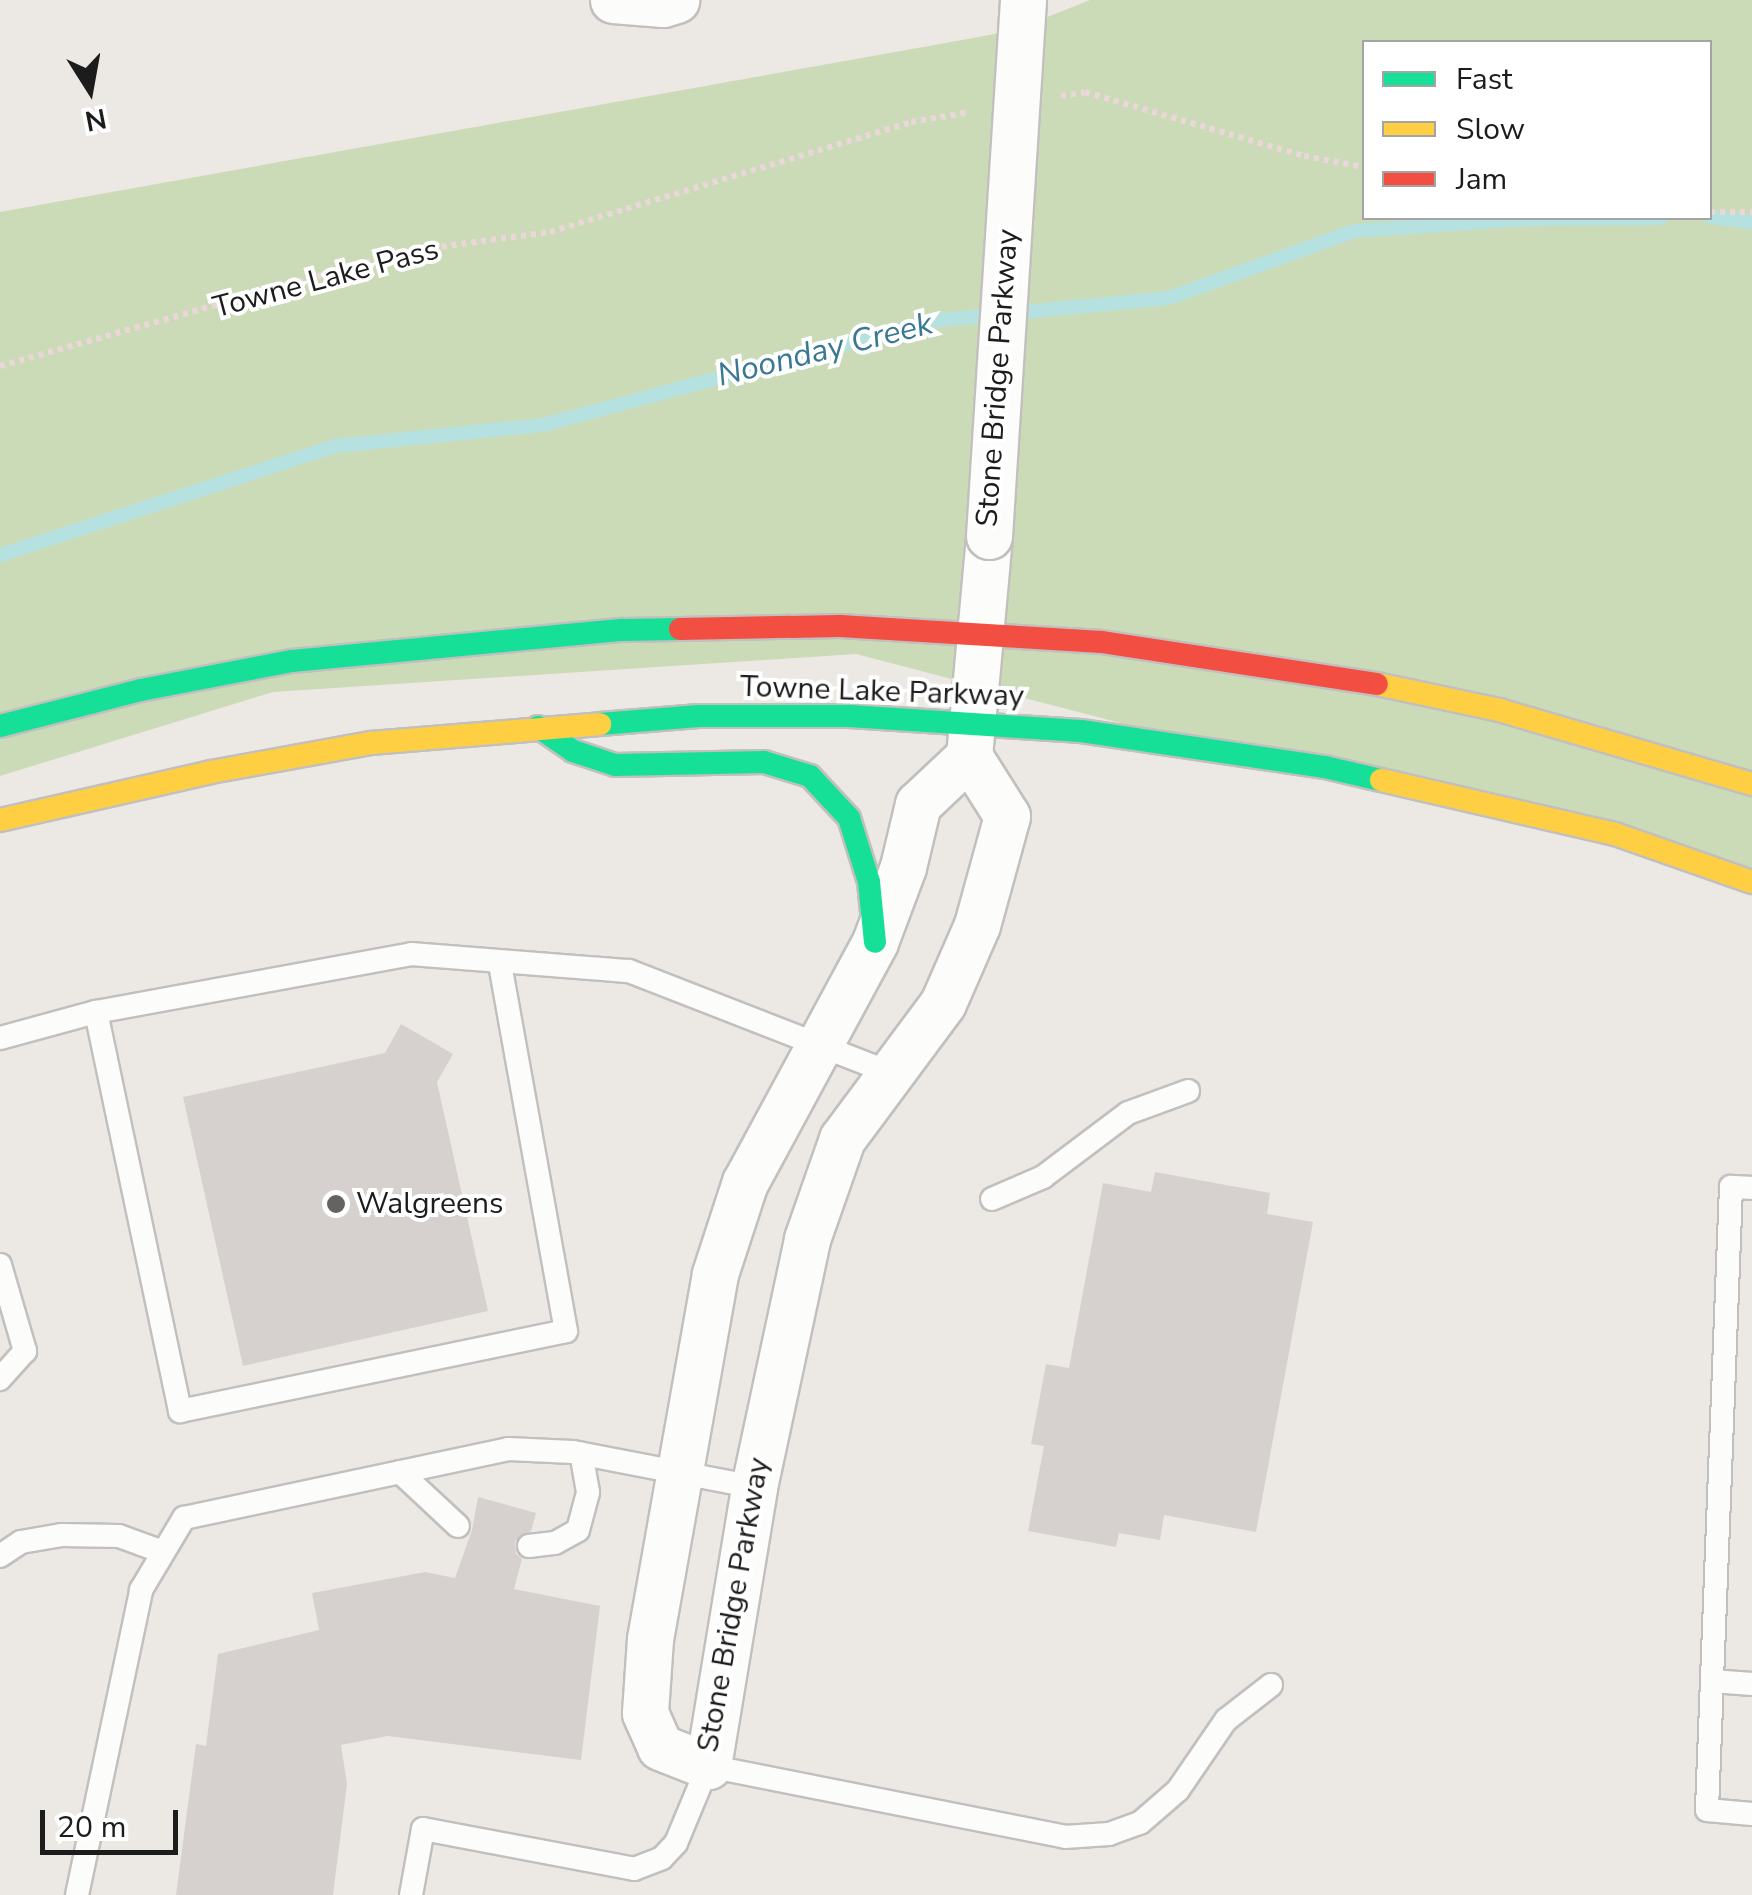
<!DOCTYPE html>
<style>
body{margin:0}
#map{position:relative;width:1752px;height:1895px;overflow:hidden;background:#ece8e4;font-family:"Nunito Sans",sans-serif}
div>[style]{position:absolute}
.forest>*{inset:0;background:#ccdbb7}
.stream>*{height:14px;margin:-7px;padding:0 7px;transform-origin:7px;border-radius:7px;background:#b5e2e1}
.building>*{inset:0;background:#d6d1cf}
.path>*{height:6px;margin-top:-3px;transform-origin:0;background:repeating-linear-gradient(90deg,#ebd7d9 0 5px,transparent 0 10px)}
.roads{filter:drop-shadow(2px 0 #c2c0bf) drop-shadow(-2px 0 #c2c0bf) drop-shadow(0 2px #c2c0bf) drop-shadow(0 -2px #c2c0bf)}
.lane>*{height:22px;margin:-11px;padding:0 11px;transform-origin:11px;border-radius:11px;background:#fcfcfb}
.street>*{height:45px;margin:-22.5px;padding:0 22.5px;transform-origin:22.5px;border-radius:22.5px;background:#fcfcfb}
.fast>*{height:22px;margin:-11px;padding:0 11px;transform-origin:11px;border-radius:11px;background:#16e098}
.slow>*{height:22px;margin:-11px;padding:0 11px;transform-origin:11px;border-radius:11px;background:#ffcf43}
.jam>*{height:22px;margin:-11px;padding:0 11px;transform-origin:11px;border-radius:11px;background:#f24e42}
.bridges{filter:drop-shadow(2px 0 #c2c0bf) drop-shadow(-2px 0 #c2c0bf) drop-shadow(0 2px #c2c0bf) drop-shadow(0 -2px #c2c0bf)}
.street-bridge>*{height:45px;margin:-22.5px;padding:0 22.5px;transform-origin:22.5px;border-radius:22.5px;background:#fcfcfb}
.dots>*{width:28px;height:28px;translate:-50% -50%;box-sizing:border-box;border:5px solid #fff;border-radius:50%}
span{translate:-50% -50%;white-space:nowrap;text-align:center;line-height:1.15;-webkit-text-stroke:8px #fff;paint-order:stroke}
.street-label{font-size:30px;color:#1c1c1c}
.poi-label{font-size:30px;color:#1c1c1c}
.left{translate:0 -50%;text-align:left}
.water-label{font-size:32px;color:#397892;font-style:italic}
.legend{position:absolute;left:1362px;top:40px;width:350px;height:180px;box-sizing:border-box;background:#fff;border:2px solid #a4a4a4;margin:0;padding:12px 18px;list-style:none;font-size:30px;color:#1c1c1c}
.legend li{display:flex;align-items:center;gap:20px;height:50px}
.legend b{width:50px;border:2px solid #a4a4a4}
.north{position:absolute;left:40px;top:40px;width:100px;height:100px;-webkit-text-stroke:8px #fff;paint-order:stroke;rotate:169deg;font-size:28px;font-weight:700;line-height:40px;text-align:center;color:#1c1c1c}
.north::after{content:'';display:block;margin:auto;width:35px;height:45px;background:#1c1c1c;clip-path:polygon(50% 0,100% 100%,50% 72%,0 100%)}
.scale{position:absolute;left:40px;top:1810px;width:138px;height:45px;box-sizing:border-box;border:5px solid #1c1c1c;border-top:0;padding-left:12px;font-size:30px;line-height:35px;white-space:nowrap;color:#1c1c1c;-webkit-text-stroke:8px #fff;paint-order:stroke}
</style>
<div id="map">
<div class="forest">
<div style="clip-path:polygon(evenodd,1090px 0,1752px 0,1752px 876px,1470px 814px,856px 654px,273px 692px,0 776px,0 212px,968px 39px,1015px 30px,1090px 0,1364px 42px,1710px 42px,1710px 218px,1364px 218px,1364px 42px)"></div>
</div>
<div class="stream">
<div style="left:1710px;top:217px;width:42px;rotate:6.8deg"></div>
<div style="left:0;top:555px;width:353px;rotate:-18deg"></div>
<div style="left:336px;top:446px;width:208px;rotate:-5.8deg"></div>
<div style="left:543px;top:425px;width:401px;rotate:-15deg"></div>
<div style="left:930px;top:321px;width:240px;rotate:-5.5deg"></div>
<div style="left:1169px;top:298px;width:197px;rotate:-19.9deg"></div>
<div style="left:1354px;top:231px;width:173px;rotate:-4deg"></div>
<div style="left:1527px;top:219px;width:134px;rotate:-0.4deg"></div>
</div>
<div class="building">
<div style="clip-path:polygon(401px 1024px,453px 1054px,437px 1082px,488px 1311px,243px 1366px,183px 1097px,385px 1053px)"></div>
<div style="clip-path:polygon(1155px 1172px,1270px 1193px,1267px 1214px,1313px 1222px,1256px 1532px,1164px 1515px,1160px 1540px,1119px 1533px,1116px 1547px,1028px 1531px,1044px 1446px,1031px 1444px,1046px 1364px,1069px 1368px,1103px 1183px,1151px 1192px)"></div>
<div style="clip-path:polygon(478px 1497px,536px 1513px,531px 1531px,515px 1541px,516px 1554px,522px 1559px,514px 1589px,600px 1606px,581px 1760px,388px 1736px,341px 1745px,347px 1784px,333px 1895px,176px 1895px,196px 1744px,206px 1746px,218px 1654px,319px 1630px,312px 1593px,425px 1572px,455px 1578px,472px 1530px)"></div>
</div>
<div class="path">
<div style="left:1061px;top:96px;width:24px;rotate:-9deg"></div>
<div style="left:1085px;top:92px;width:228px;rotate:16.3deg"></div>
<div style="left:1304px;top:156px;width:61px;rotate:10.4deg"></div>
<div style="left:1710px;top:212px;width:42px"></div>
<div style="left:0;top:366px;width:418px;rotate:-15.8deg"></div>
<div style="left:402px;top:252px;width:149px;rotate:-7.7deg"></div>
<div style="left:550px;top:232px;width:377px;rotate:-16.9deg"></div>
<div style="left:911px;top:122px;width:60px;rotate:-9.6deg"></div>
</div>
<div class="roads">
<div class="lane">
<div style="left:96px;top:1012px;width:408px;rotate:78.1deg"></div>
<div style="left:180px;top:1411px;width:394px;rotate:-11.7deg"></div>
<div style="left:566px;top:1331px;width:373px;rotate:-100.2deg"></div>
<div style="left:0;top:1038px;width:99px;rotate:-15.2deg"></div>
<div style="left:96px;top:1012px;width:320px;rotate:-10.4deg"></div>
<div style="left:411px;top:954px;width:219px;rotate:4.5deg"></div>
<div style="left:629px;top:971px;width:283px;rotate:21.3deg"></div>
<div style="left:1752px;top:1188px;width:21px;rotate:-177deg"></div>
<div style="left:1731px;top:1187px;width:623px;rotate:92.21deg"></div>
<div style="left:1707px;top:1810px;width:45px;rotate:5.1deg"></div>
<div style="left:992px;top:1199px;width:56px;rotate:-23.3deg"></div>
<div style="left:1043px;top:1177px;width:106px;rotate:-37deg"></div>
<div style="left:1128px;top:1113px;width:64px;rotate:-20.1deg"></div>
<div style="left:0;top:1265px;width:90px;rotate:73.8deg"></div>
<div style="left:25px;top:1351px;width:38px;rotate:132deg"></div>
<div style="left:400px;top:1472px;width:79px;rotate:43deg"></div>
<div style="left:529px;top:1546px;width:26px;rotate:-7deg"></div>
<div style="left:555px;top:1543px;width:26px;rotate:-29deg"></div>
<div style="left:578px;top:1530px;width:39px;rotate:-75deg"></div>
<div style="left:588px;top:1492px;width:39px;rotate:-100deg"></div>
<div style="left:0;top:1556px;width:25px;rotate:-34deg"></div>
<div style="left:21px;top:1542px;width:42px;rotate:-9.7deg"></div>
<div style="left:62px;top:1535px;width:57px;rotate:1deg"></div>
<div style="left:119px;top:1536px;width:47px;rotate:20deg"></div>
<div style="left:1712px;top:1681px;width:40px;rotate:4.3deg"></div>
<div style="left:77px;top:1895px;width:312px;rotate:-78.1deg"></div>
<div style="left:141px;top:1590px;width:84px;rotate:-59.2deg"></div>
<div style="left:184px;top:1518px;width:331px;rotate:-12deg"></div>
<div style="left:508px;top:1449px;width:65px;rotate:2.6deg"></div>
<div style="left:573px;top:1452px;width:184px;rotate:10.9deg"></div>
<div style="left:411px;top:1895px;width:67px;rotate:-79.7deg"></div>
<div style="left:423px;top:1829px;width:215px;rotate:10.7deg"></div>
<div style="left:634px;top:1869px;width:30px;rotate:-21deg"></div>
<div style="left:662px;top:1858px;width:21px;rotate:-47deg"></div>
<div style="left:676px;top:1843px;width:83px;rotate:-67.4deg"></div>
<div style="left:708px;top:1766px;width:364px;rotate:11.2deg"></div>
<div style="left:1065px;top:1837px;width:44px;rotate:-3.9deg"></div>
<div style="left:1109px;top:1834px;width:33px;rotate:-20deg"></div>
<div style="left:1140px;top:1823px;width:50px;rotate:-41deg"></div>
<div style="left:1178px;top:1790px;width:85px;rotate:-55.6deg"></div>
<div style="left:1226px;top:1720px;width:57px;rotate:-37.9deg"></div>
</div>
<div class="street">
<div style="left:613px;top:0;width:50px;rotate:4.6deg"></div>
<div style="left:663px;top:4px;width:14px;rotate:-17deg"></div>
<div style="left:969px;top:756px;width:70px;rotate:136.7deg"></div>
<div style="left:918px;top:804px;width:65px;rotate:103.4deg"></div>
<div style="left:903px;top:867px;width:80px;rotate:110.5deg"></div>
<div style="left:875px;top:942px;width:273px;rotate:118.4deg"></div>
<div style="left:745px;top:1182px;width:97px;rotate:108.1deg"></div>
<div style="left:715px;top:1274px;width:371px;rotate:100.1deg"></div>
<div style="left:650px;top:1639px;width:74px;rotate:93.9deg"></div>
<div style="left:645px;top:1713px;width:37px;rotate:66deg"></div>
<div style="left:660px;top:1747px;width:52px;rotate:21.6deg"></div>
<div style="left:708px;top:1766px;width:283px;rotate:-80.6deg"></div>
<div style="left:754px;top:1487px;width:254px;rotate:-77.9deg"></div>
<div style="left:807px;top:1239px;width:106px;rotate:-70.7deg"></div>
<div style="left:842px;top:1139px;width:169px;rotate:-53.4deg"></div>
<div style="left:943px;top:1003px;width:85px;rotate:-66.4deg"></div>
<div style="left:977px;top:925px;width:113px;rotate:-74.6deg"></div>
<div style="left:1007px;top:816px;width:71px;rotate:-122.3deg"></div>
<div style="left:969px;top:756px;width:221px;rotate:-84.8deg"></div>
</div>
<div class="fast">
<div style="left:600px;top:724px;width:99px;rotate:-4.6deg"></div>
<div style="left:699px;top:716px;width:150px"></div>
<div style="left:849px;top:716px;width:232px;rotate:3.7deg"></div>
<div style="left:1081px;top:731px;width:247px;rotate:8.4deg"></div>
<div style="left:1325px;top:767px;width:57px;rotate:13.1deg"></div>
<div style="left:0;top:726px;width:146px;rotate:-14.3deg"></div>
<div style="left:141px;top:690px;width:154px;rotate:-10.9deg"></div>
<div style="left:292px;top:661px;width:332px;rotate:-5.4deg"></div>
<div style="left:623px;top:630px;width:57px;rotate:-1deg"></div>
<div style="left:538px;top:727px;width:42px;rotate:34.4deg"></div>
<div style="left:573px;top:751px;width:44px;rotate:18.4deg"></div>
<div style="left:615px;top:765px;width:149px;rotate:-1.2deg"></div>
<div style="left:764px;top:762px;width:48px;rotate:16.9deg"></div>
<div style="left:810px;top:776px;width:57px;rotate:47.1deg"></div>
<div style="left:849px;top:818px;width:67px;rotate:72.6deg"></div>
<div style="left:869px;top:882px;width:60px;rotate:84.3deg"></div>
</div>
<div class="slow">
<div style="left:1377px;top:684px;width:125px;rotate:12deg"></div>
<div style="left:1499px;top:710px;width:264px;rotate:16.3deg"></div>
<div style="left:1381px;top:780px;width:240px;rotate:13deg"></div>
<div style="left:1615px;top:834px;width:145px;rotate:19.3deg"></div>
<div style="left:0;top:820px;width:216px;rotate:-12.8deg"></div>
<div style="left:211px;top:772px;width:163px;rotate:-10.3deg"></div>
<div style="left:371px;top:743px;width:230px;rotate:-4.7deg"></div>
</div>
<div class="jam">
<div style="left:680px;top:629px;width:160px;rotate:-1.1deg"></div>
<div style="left:840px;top:626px;width:262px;rotate:3.5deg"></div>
<div style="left:1102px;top:642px;width:278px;rotate:8.7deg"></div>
</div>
</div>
<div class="bridges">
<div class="street-bridge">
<div style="left:989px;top:536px;width:537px;rotate:-86.37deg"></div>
</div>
</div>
<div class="dots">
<div style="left:336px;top:1204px;background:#656362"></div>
</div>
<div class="street-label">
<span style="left:326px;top:279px;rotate:-15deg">Towne Lake Pass</span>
<span style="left:998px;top:378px;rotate:-86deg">Stone Bridge Parkway</span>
<span style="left:882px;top:692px;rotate:2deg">Towne Lake Parkway</span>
<span style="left:734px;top:1605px;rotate:-80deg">Stone Bridge Parkway</span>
</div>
<div class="poi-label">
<span class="left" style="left:356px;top:1204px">Walgreens</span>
</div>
<div class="water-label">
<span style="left:825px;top:350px;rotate:-14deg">Noonday Creek</span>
</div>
<ul class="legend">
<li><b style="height:12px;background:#16e098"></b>Fast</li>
<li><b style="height:12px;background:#ffcf43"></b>Slow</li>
<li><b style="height:12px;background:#f24e42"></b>Jam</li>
</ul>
<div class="north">N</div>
<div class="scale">20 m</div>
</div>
